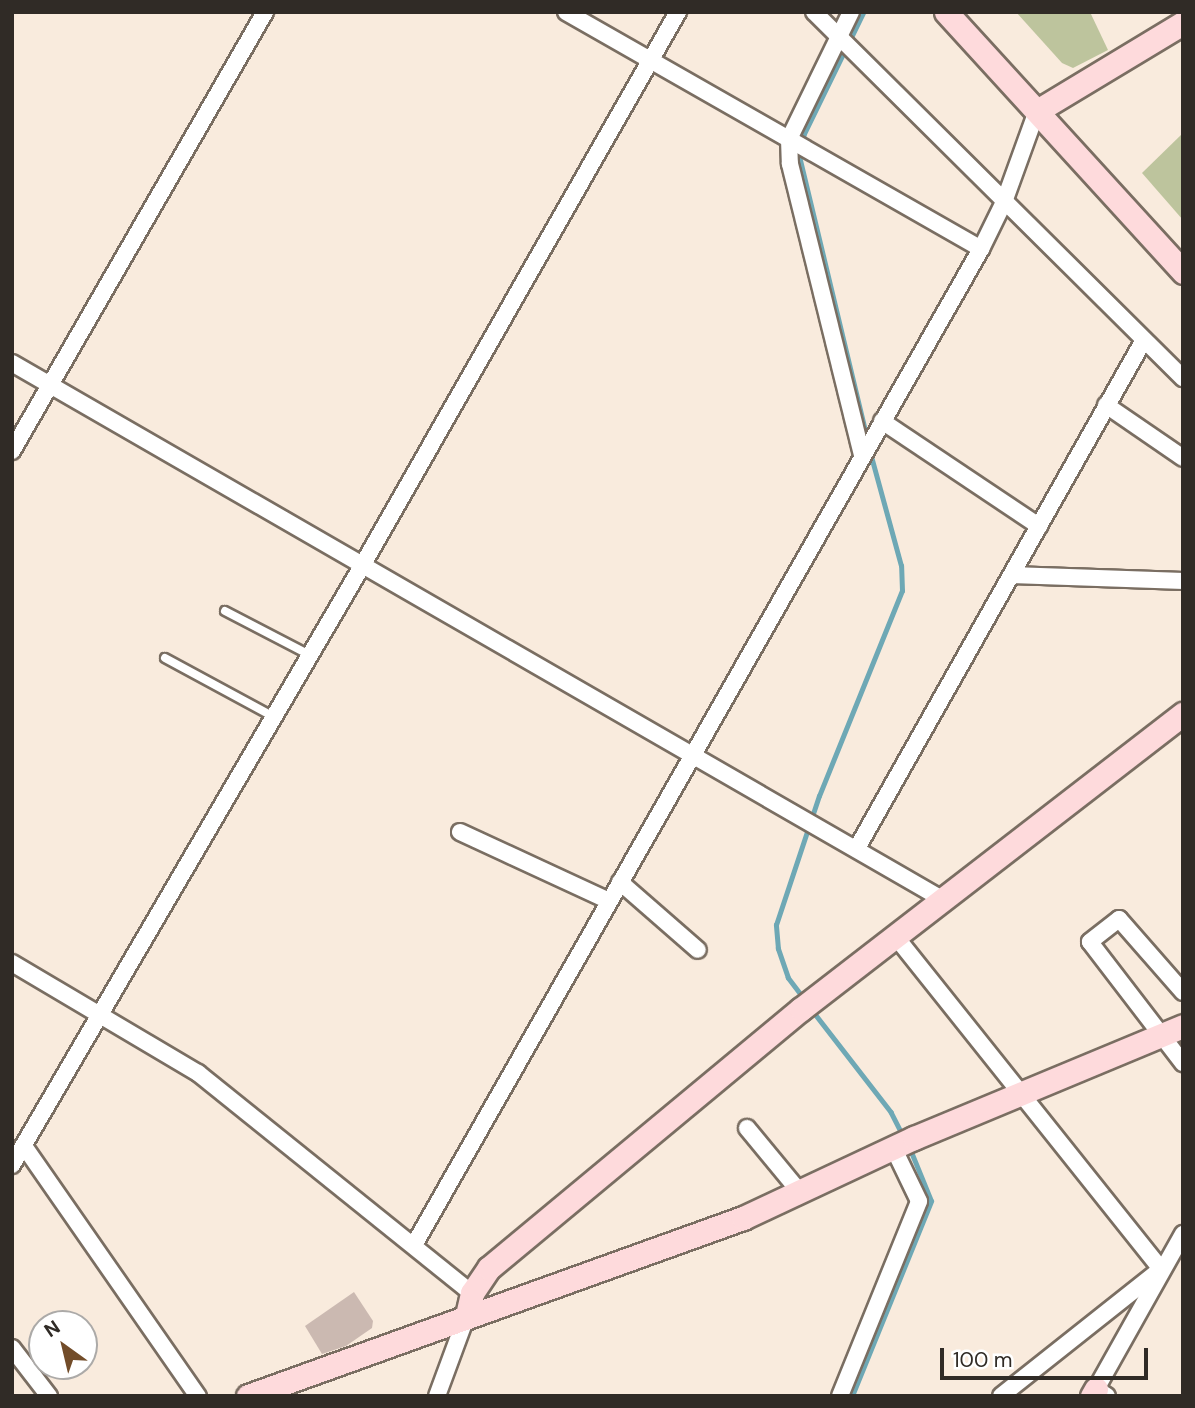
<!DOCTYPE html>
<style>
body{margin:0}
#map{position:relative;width:1195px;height:1408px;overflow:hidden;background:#f9ebdd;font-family:"DM Sans",sans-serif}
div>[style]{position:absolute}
.green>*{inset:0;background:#bdc49d}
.stream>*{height:4.5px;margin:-2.25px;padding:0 2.25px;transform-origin:2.25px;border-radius:2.25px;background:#6ea8b5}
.building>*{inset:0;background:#cbb9b1}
.roads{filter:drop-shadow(2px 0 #7a6e62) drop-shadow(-2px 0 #7a6e62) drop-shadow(0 2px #7a6e62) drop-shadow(0 -2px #7a6e62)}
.lane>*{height:8px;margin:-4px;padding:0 4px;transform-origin:4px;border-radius:4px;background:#fff}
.street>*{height:16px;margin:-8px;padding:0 8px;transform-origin:8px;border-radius:8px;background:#fff}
.secondary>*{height:23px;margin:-11.5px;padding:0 11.5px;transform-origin:11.5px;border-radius:11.5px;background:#fedadc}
span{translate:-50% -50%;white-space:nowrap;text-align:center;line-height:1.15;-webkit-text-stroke:6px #fff;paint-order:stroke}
.frame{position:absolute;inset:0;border:14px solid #302b26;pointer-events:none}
.north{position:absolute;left:28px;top:1310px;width:70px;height:70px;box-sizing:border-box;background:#fff;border:2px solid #acaaa8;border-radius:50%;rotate:326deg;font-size:19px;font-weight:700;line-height:28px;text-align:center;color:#302b26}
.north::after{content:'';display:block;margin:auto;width:24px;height:32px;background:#724c29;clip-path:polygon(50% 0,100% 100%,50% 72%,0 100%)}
.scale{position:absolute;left:940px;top:1348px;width:208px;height:32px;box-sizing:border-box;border:4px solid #302b26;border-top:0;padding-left:9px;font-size:21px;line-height:24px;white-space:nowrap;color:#302b26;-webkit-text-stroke:5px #fff;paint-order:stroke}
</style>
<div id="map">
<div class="green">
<div style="clip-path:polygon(1016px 12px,1090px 12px,1108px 50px,1073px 68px,1062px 63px)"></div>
<div style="clip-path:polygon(1183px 133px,1183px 220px,1142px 173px)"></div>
</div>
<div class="stream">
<div style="left:864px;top:12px;width:137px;rotate:116deg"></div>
<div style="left:804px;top:135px;width:23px;rotate:100deg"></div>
<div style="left:800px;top:158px;width:287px;rotate:76.5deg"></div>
<div style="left:803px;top:998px;width:25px;rotate:-127deg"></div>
<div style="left:788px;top:978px;width:31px;rotate:-109deg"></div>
<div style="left:778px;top:949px;width:24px;rotate:-95deg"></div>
<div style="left:776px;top:925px;width:136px;rotate:-71.6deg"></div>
<div style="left:819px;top:796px;width:221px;rotate:-68deg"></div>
<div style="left:902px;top:591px;width:25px;rotate:-92deg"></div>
<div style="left:901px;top:566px;width:117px;rotate:-105.3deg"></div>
<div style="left:812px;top:1010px;width:129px;rotate:52.2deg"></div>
<div style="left:891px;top:1112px;width:27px;rotate:63deg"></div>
<div style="left:852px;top:1396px;width:210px;rotate:-67.9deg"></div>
<div style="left:931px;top:1201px;width:58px;rotate:-112.2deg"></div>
</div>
<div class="building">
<div style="clip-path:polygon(354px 1292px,373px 1321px,372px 1328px,346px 1346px,322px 1354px,305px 1326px)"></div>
</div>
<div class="roads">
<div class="lane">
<div style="left:225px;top:611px;width:96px;rotate:27.4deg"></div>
<div style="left:165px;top:658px;width:124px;rotate:28.4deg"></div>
</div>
<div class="street">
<div style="left:566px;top:12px;width:478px;rotate:29.7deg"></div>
<div style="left:814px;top:12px;width:520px;rotate:44.77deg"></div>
<div style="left:851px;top:12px;width:141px;rotate:116deg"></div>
<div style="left:789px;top:139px;width:25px;rotate:88deg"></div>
<div style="left:790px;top:164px;width:300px;rotate:76.1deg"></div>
<div style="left:12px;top:363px;width:1073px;rotate:29.96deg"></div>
<div style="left:1106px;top:405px;width:93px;rotate:34.5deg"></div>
<div style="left:882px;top:421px;width:189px;rotate:33.8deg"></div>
<div style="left:12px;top:451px;width:507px;rotate:-60.04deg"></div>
<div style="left:1012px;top:575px;width:171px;rotate:2deg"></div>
<div style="left:460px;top:832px;width:162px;rotate:24.8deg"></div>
<div style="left:857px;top:848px;width:583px;rotate:-60.54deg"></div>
<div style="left:620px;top:882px;width:103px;rotate:41.1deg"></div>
<div style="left:896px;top:937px;width:425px;rotate:51.4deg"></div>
<div style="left:1161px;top:1269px;width:204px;rotate:141.6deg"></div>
<div style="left:12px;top:963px;width:216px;rotate:30.6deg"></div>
<div style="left:198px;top:1073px;width:351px;rotate:38.8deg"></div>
<div style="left:1183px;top:992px;width:97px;rotate:-131.2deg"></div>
<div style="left:1119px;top:919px;width:37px;rotate:142deg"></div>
<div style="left:1090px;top:942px;width:153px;rotate:52.5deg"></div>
<div style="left:747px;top:1128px;width:82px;rotate:50.5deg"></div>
<div style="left:24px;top:1146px;width:305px;rotate:55.2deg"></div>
<div style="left:12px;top:1165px;width:694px;rotate:-59.7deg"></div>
<div style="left:362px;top:566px;width:638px;rotate:-60.3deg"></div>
<div style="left:414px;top:1245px;width:1146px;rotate:-60.35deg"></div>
<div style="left:981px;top:249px;width:52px;rotate:-63.9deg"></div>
<div style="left:1004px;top:202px;width:97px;rotate:-70.1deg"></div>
<div style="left:12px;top:1348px;width:61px;rotate:52.4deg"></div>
<div style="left:437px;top:1396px;width:86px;rotate:-69.7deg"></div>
<div style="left:840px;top:1396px;width:210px;rotate:-67.9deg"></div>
<div style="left:919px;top:1201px;width:60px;rotate:-115.7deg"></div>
<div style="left:1107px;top:1396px;width:13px;rotate:-148deg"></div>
<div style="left:1096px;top:1389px;width:178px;rotate:-60.7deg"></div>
</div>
<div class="secondary">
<div style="left:946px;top:12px;width:352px;rotate:47.6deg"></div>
<div style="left:1037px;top:111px;width:170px;rotate:-31.1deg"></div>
<div style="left:467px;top:1315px;width:23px;rotate:-77deg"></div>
<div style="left:472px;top:1293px;width:30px;rotate:-56deg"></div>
<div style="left:489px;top:1268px;width:405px;rotate:-39.7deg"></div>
<div style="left:801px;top:1009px;width:483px;rotate:-37.7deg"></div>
<div style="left:248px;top:1396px;width:526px;rotate:-19.78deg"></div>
<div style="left:743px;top:1218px;width:189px;rotate:-25.1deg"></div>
<div style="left:914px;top:1138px;width:291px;rotate:-22.6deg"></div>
<div style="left:1092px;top:1396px;width:8px;rotate:-60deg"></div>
</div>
</div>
<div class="frame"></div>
<div class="north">N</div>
<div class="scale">100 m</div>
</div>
